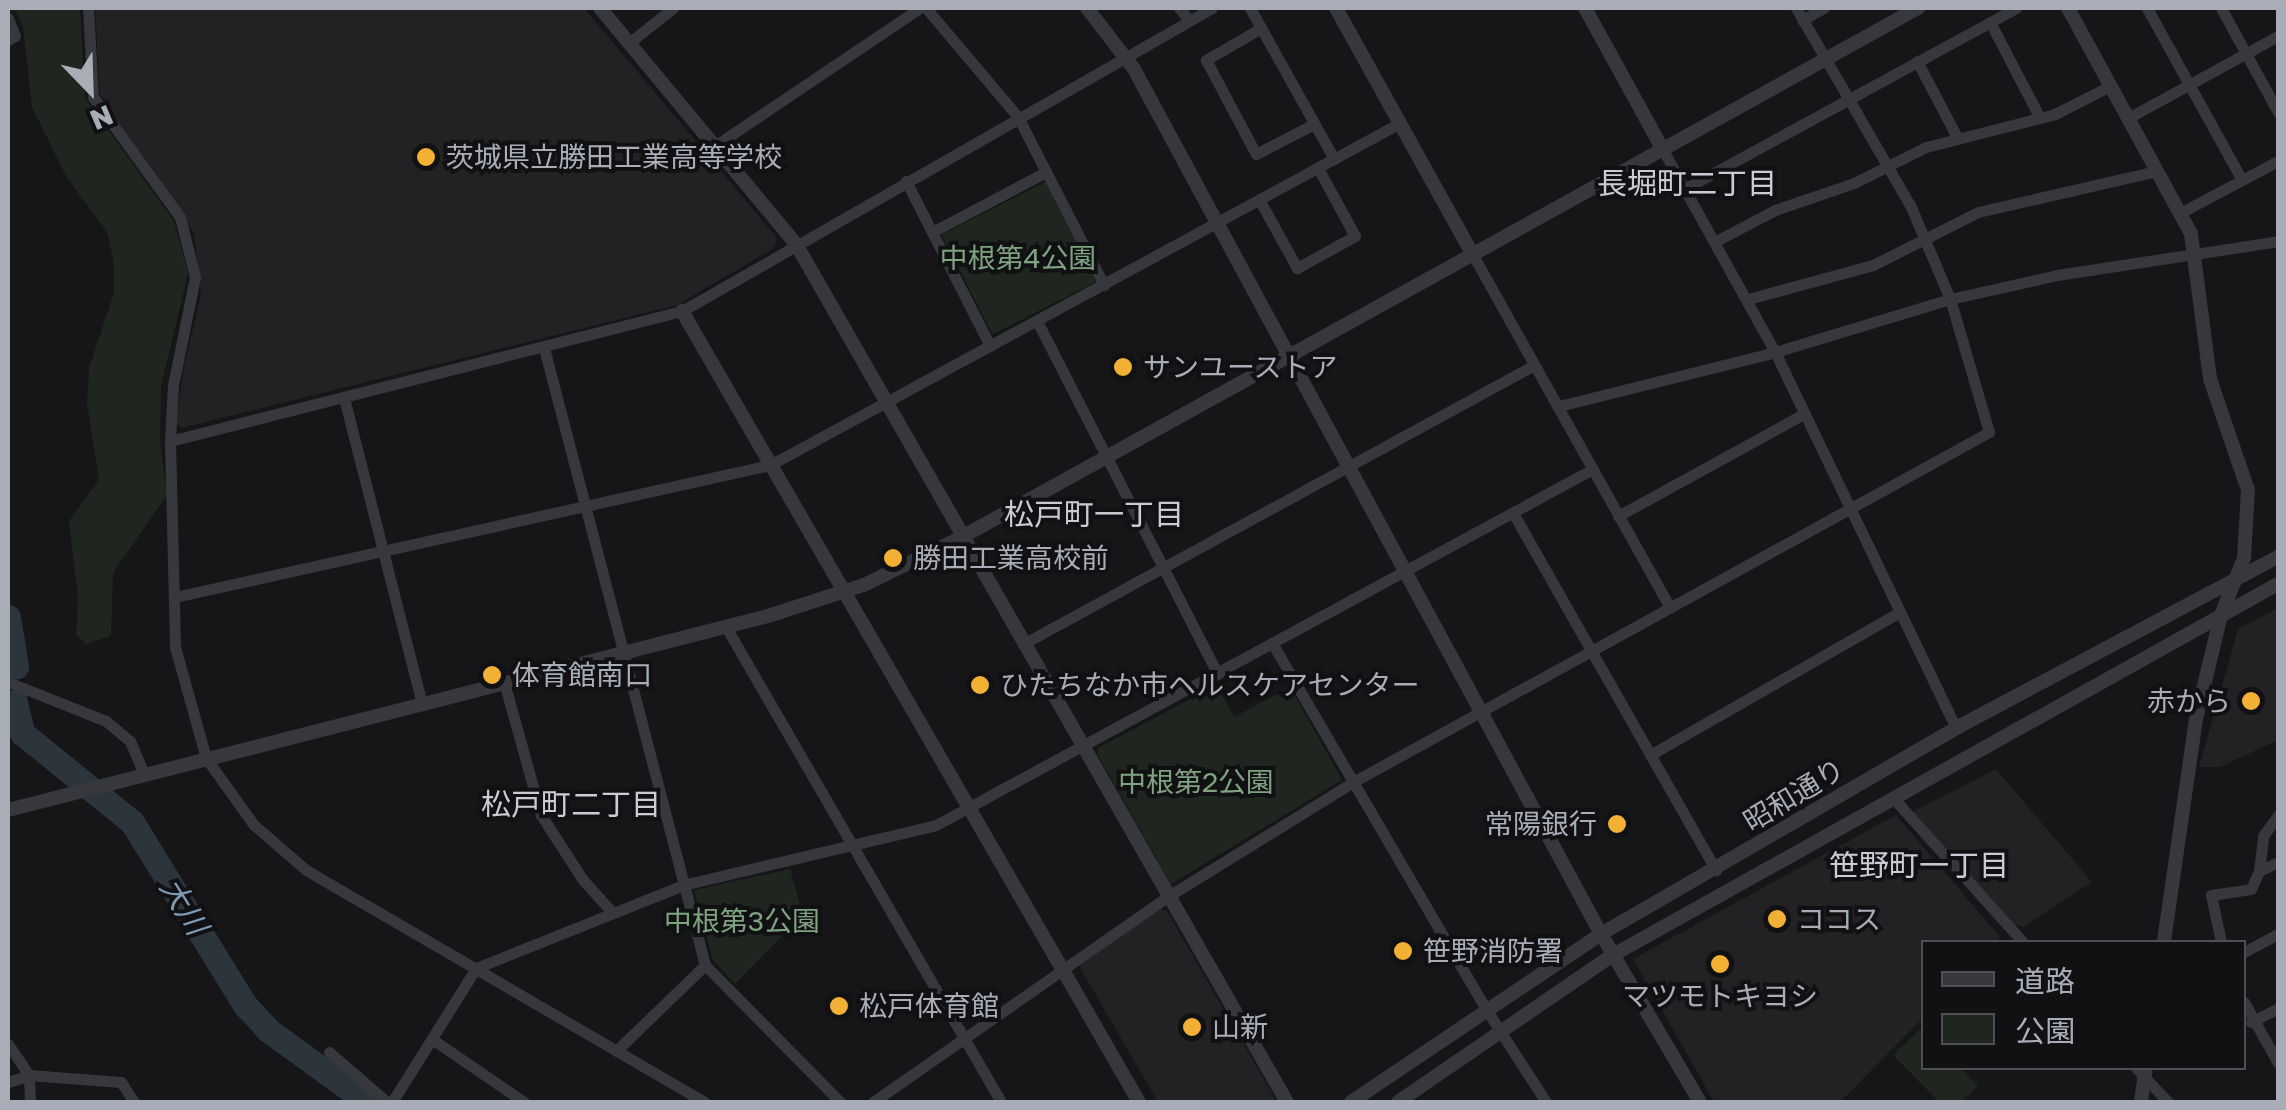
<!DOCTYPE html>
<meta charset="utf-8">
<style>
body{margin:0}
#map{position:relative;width:2286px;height:1110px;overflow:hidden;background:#161618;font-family:"Golos Text","Noto Sans JP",sans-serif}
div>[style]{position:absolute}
.built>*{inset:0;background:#222225}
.green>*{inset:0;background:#1e261f;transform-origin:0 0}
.river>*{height:25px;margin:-12.5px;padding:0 12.5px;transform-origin:12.5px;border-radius:12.5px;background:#2c353c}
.minor>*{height:11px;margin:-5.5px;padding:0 5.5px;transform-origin:5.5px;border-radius:5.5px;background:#37383d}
.tertiary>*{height:14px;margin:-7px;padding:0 7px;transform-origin:7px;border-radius:7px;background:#37383d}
.dots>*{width:28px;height:28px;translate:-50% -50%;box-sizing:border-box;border:5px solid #111113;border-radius:50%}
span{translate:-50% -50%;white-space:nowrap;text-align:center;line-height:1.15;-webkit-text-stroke:8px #111113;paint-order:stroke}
.poi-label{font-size:28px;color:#a8adb8}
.left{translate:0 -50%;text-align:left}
.right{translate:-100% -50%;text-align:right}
.park-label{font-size:28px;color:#7fa381}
.street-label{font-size:28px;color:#a8adb8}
.neighbourhood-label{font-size:30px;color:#c9ccd4}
.water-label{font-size:30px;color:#7f9bb3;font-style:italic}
.frame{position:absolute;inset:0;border:10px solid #a8adb8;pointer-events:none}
.legend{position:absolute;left:1921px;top:940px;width:325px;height:130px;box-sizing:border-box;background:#111113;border:2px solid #4d4f55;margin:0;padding:12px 18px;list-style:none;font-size:30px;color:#a8adb8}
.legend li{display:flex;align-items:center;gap:20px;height:50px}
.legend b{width:50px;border:2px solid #4d4f55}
.north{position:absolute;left:40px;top:40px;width:100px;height:100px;-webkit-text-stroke:8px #111113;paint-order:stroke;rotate:157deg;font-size:28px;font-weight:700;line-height:40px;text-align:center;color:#a8adb8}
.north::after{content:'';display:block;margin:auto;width:35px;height:45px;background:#a8adb8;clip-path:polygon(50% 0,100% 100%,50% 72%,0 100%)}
</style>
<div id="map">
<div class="built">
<div style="clip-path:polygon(95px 8px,584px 8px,777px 238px,774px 248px,677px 305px,182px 428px,176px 423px,184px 366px,201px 296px,194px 233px,100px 95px)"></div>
<div style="clip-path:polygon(2278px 608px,2278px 740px,2220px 767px,2199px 767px,2238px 629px)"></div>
<div style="clip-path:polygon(1996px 769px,2092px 882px,2023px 927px,2014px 925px,1912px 812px)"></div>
<div style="clip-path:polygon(1896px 815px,2000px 937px,1995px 942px,1924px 942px,1923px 1018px,1840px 1102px,1714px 1102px,1633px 959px)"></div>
<div style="clip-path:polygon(1158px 909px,1167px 911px,1277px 1102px,1158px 1102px,1079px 966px)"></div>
</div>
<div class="green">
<div style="clip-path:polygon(14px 8px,80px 8px,85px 98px,174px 221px,188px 274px,161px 386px,160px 441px,167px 495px,113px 573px,111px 636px,86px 644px,76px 634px,78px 598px,69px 521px,99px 480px,87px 403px,89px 368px,114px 293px,114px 265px,108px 234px,66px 176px,32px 107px,23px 27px)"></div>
<div style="left:1045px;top:182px;width:112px;height:116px;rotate:63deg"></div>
<div style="clip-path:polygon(1217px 685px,1234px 717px,1290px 687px,1342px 780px,1171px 884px,1098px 755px,1098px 748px)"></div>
<div style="clip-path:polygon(790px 869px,803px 915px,735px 984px,713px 960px,694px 890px)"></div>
<div style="clip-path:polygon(1921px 1028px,1924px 1068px,1960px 1068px,1978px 1086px,1961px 1102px,1939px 1102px,1893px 1055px)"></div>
</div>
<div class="river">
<div style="left:8px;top:617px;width:50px;rotate:80.7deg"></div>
<div style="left:15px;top:702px;width:32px;rotate:77deg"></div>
<div style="left:22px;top:733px;width:141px;rotate:39deg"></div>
<div style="left:132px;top:822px;width:215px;rotate:58.3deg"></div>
<div style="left:245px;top:1005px;width:34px;rotate:47deg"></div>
<div style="left:268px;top:1030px;width:122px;rotate:36deg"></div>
</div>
<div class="minor">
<div style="left:88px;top:8px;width:89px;rotate:86.8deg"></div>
<div style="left:93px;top:97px;width:148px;rotate:54.1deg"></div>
<div style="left:180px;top:217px;width:62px;rotate:76deg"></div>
<div style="left:195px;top:277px;width:110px;rotate:101.5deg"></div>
<div style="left:173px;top:385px;width:56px;rotate:93.1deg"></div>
<div style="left:170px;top:441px;width:206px;rotate:88.6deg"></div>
<div style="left:175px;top:647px;width:115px;rotate:74.4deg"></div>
<div style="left:206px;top:758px;width:82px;rotate:54.4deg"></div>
<div style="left:254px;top:825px;width:69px;rotate:40.9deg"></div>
<div style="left:306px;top:870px;width:461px;rotate:30.2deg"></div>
<div style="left:926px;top:8px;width:143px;rotate:49.8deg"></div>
<div style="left:1018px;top:117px;width:189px;rotate:62.9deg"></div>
<div style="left:1179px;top:8px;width:16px;rotate:50deg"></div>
<div style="left:1250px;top:8px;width:173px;rotate:60.9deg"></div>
<div style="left:2147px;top:8px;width:196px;rotate:61.1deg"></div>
<div style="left:2221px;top:8px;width:119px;rotate:61.3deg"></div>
<div style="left:8px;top:18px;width:19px;rotate:69deg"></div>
<div style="left:15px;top:36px;width:8px;rotate:150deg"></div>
<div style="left:1802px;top:20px;width:25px;rotate:-29deg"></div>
<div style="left:1990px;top:22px;width:108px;rotate:62.5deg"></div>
<div style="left:1261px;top:28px;width:64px;rotate:149.8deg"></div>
<div style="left:1206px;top:60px;width:106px;rotate:62deg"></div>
<div style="left:1256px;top:154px;width:65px;rotate:-27.3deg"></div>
<div style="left:630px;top:42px;width:55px;rotate:-38.3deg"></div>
<div style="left:1917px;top:61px;width:88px;rotate:62.3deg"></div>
<div style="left:2128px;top:118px;width:171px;rotate:-28.7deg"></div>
<div style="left:716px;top:145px;width:246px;rotate:-33.9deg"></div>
<div style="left:1663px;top:150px;width:231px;rotate:61deg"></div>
<div style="left:1775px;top:352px;width:417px;rotate:64.3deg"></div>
<div style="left:906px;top:181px;width:185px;rotate:63deg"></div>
<div style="left:1686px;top:188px;width:376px;rotate:-28.6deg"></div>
<div style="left:1260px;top:201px;width:77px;rotate:61.1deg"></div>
<div style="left:1297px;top:268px;width:66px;rotate:-28.9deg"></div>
<div style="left:1355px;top:236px;width:77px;rotate:-118.6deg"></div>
<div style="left:2180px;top:213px;width:111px;rotate:-28deg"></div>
<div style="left:932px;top:232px;width:129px;rotate:-27.8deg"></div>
<div style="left:1716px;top:241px;width:67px;rotate:-27.7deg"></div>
<div style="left:1775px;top:210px;width:83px;rotate:-18.9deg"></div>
<div style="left:1854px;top:183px;width:80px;rotate:-26.6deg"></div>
<div style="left:1926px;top:147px;width:133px;rotate:-14.3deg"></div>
<div style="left:2055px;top:114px;width:62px;rotate:-27deg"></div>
<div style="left:1473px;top:255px;width:403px;rotate:60.8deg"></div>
<div style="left:1748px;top:299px;width:130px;rotate:-15.2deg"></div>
<div style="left:1873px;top:265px;width:118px;rotate:-26.8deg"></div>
<div style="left:1978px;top:212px;width:184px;rotate:-12.9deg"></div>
<div style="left:1037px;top:321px;width:397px;rotate:62.9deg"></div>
<div style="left:544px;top:348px;width:638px;rotate:75.38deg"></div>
<div style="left:705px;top:965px;width:192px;rotate:45.4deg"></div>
<div style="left:344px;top:398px;width:315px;rotate:75.7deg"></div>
<div style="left:1559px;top:406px;width:223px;rotate:-14deg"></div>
<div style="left:1775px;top:352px;width:183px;rotate:-16.8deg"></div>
<div style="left:1950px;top:299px;width:110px;rotate:-12.6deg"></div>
<div style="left:2057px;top:275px;width:224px;rotate:-8.7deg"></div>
<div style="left:170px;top:441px;width:528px;rotate:-14.25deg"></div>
<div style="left:682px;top:311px;width:610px;rotate:-29.76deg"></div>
<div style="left:1513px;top:513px;width:411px;rotate:60.4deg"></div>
<div style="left:1618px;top:516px;width:213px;rotate:-28.8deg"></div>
<div style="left:175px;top:597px;width:609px;rotate:-12.51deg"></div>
<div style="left:770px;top:465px;width:717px;rotate:-28.5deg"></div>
<div style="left:726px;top:627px;width:549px;rotate:59.93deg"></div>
<div style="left:1272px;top:643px;width:424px;rotate:59.7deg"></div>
<div style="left:1486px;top:1009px;width:111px;rotate:57.2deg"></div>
<div style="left:1023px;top:644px;width:582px;rotate:-28.63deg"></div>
<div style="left:8px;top:682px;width:105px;rotate:21.7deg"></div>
<div style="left:106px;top:721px;width:31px;rotate:40deg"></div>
<div style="left:130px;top:741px;width:36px;rotate:67deg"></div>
<div style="left:504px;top:682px;width:138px;rotate:74.5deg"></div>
<div style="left:541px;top:815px;width:77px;rotate:57.1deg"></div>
<div style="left:583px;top:880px;width:43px;rotate:47.8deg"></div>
<div style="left:1650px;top:755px;width:288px;rotate:-29.8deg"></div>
<div style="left:1895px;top:800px;width:191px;rotate:48deg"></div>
<div style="left:2259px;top:871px;width:35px;rotate:-83deg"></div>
<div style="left:2263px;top:836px;width:26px;rotate:-54deg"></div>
<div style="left:2221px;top:942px;width:48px;rotate:-102deg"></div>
<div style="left:2211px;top:895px;width:40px;rotate:-8.5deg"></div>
<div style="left:2251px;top:889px;width:20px;rotate:-66deg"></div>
<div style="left:2259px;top:871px;width:21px;rotate:-25deg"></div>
<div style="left:2244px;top:952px;width:38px;rotate:-28deg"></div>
<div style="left:2244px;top:1002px;width:70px;rotate:60.9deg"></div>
<div style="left:2251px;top:1022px;width:30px;rotate:-27deg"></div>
<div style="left:432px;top:1039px;width:112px;rotate:34.4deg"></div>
<div style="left:8px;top:1044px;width:37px;rotate:56deg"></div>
<div style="left:29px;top:1075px;width:27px;rotate:88deg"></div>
<div style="left:616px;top:1051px;width:124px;rotate:-44deg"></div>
<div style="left:329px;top:1052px;width:77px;rotate:40.8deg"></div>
<div style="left:2136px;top:1068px;width:47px;rotate:46.7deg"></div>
<div style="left:8px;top:1082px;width:22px;rotate:-18deg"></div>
<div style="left:29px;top:1075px;width:92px;rotate:4.4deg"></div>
<div style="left:121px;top:1082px;width:24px;rotate:57deg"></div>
<div style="left:392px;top:1102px;width:158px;rotate:-57.9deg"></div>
<div style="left:476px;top:968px;width:223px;rotate:-21.8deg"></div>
<div style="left:683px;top:885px;width:260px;rotate:-13.3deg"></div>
<div style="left:936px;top:825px;width:745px;rotate:-28.46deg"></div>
<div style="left:873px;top:1102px;width:358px;rotate:-34.9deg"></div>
<div style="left:1167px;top:897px;width:219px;rotate:-31.7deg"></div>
<div style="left:1353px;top:782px;width:726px;rotate:-28.82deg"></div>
<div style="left:1989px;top:432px;width:139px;rotate:-106.3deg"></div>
<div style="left:1950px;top:299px;width:100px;rotate:-113deg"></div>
<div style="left:1911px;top:207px;width:230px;rotate:-120deg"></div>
</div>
<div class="tertiary">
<div style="left:600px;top:8px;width:307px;rotate:50.3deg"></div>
<div style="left:796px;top:244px;width:989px;rotate:60.22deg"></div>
<div style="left:1087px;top:8px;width:77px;rotate:52.4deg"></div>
<div style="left:1134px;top:69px;width:983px;rotate:61.64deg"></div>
<div style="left:1601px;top:934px;width:195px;rotate:59.5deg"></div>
<div style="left:1336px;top:8px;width:282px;rotate:61deg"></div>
<div style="left:1585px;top:8px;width:162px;rotate:61.2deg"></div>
<div style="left:2068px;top:8px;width:257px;rotate:61.4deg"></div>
<div style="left:2191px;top:234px;width:146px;rotate:82.5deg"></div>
<div style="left:2210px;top:379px;width:117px;rotate:71.1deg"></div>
<div style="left:2248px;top:490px;width:68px;rotate:93.4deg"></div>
<div style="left:2244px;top:558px;width:61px;rotate:112deg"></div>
<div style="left:2221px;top:615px;width:107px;rotate:103.5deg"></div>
<div style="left:2196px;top:719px;width:225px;rotate:98.2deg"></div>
<div style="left:682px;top:311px;width:914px;rotate:59.98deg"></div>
<div style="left:8px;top:810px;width:784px;rotate:-14.32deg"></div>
<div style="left:768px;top:616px;width:101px;rotate:-17.9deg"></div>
<div style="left:864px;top:585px;width:107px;rotate:-26.1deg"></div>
<div style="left:960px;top:538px;width:1095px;rotate:-28.95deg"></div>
<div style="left:1351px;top:1102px;width:301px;rotate:-33.9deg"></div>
<div style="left:1601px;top:934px;width:410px;rotate:-30.1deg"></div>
<div style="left:1956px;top:728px;width:365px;rotate:-28deg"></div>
<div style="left:1398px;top:1102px;width:260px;rotate:-34.4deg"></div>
<div style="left:1613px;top:955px;width:761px;rotate:-29.16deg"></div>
<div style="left:2141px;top:1102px;width:34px;rotate:-82deg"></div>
</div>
<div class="dots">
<div style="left:426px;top:157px;background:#f2b134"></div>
<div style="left:1123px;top:367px;background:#f2b134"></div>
<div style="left:893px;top:558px;background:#f2b134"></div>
<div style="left:492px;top:675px;background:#f2b134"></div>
<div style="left:980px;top:685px;background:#f2b134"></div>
<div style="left:2251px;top:701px;background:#f2b134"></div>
<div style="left:1617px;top:824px;background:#f2b134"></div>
<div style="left:1777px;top:919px;background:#f2b134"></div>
<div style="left:1403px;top:951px;background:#f2b134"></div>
<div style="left:1720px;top:964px;background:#f2b134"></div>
<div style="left:839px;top:1006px;background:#f2b134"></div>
<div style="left:1192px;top:1027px;background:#f2b134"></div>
</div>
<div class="poi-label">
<span class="left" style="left:446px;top:157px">茨城県立勝田工業高等学校</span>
<span class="left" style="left:1143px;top:367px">サンユーストア</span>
<span class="left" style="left:913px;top:558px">勝田工業高校前</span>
<span class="left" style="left:512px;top:675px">体育館南口</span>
<span class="left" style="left:1000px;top:685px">ひたちなか市ヘルスケアセンター</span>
<span class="right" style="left:2231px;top:701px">赤から</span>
<span class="right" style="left:1597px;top:824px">常陽銀行</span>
<span class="left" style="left:1797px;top:919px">ココス</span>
<span class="left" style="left:1423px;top:951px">笹野消防署</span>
<span style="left:1720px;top:996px">マツモトキヨシ</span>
<span class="left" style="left:859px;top:1006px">松戸体育館</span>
<span class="left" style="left:1212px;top:1027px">山新</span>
</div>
<div class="park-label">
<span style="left:1018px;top:258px">中根第4公園</span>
<span style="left:1196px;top:782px">中根第2公園</span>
<span style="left:742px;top:921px">中根第3公園</span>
</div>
<div class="street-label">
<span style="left:1794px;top:795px;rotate:-31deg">昭和通り</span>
</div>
<div class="neighbourhood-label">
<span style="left:1687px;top:183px">長堀町二丁目</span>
<span style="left:1094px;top:514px">松戸町一丁目</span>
<span style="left:571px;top:804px">松戸町二丁目</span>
<span style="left:1919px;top:865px">笹野町一丁目</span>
</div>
<div class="water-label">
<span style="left:184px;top:906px;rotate:58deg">大川</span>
</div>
<div class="frame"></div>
<ul class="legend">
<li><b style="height:12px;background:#37383d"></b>道路</li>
<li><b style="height:28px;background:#1e261f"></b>公園</li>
</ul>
<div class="north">N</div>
</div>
